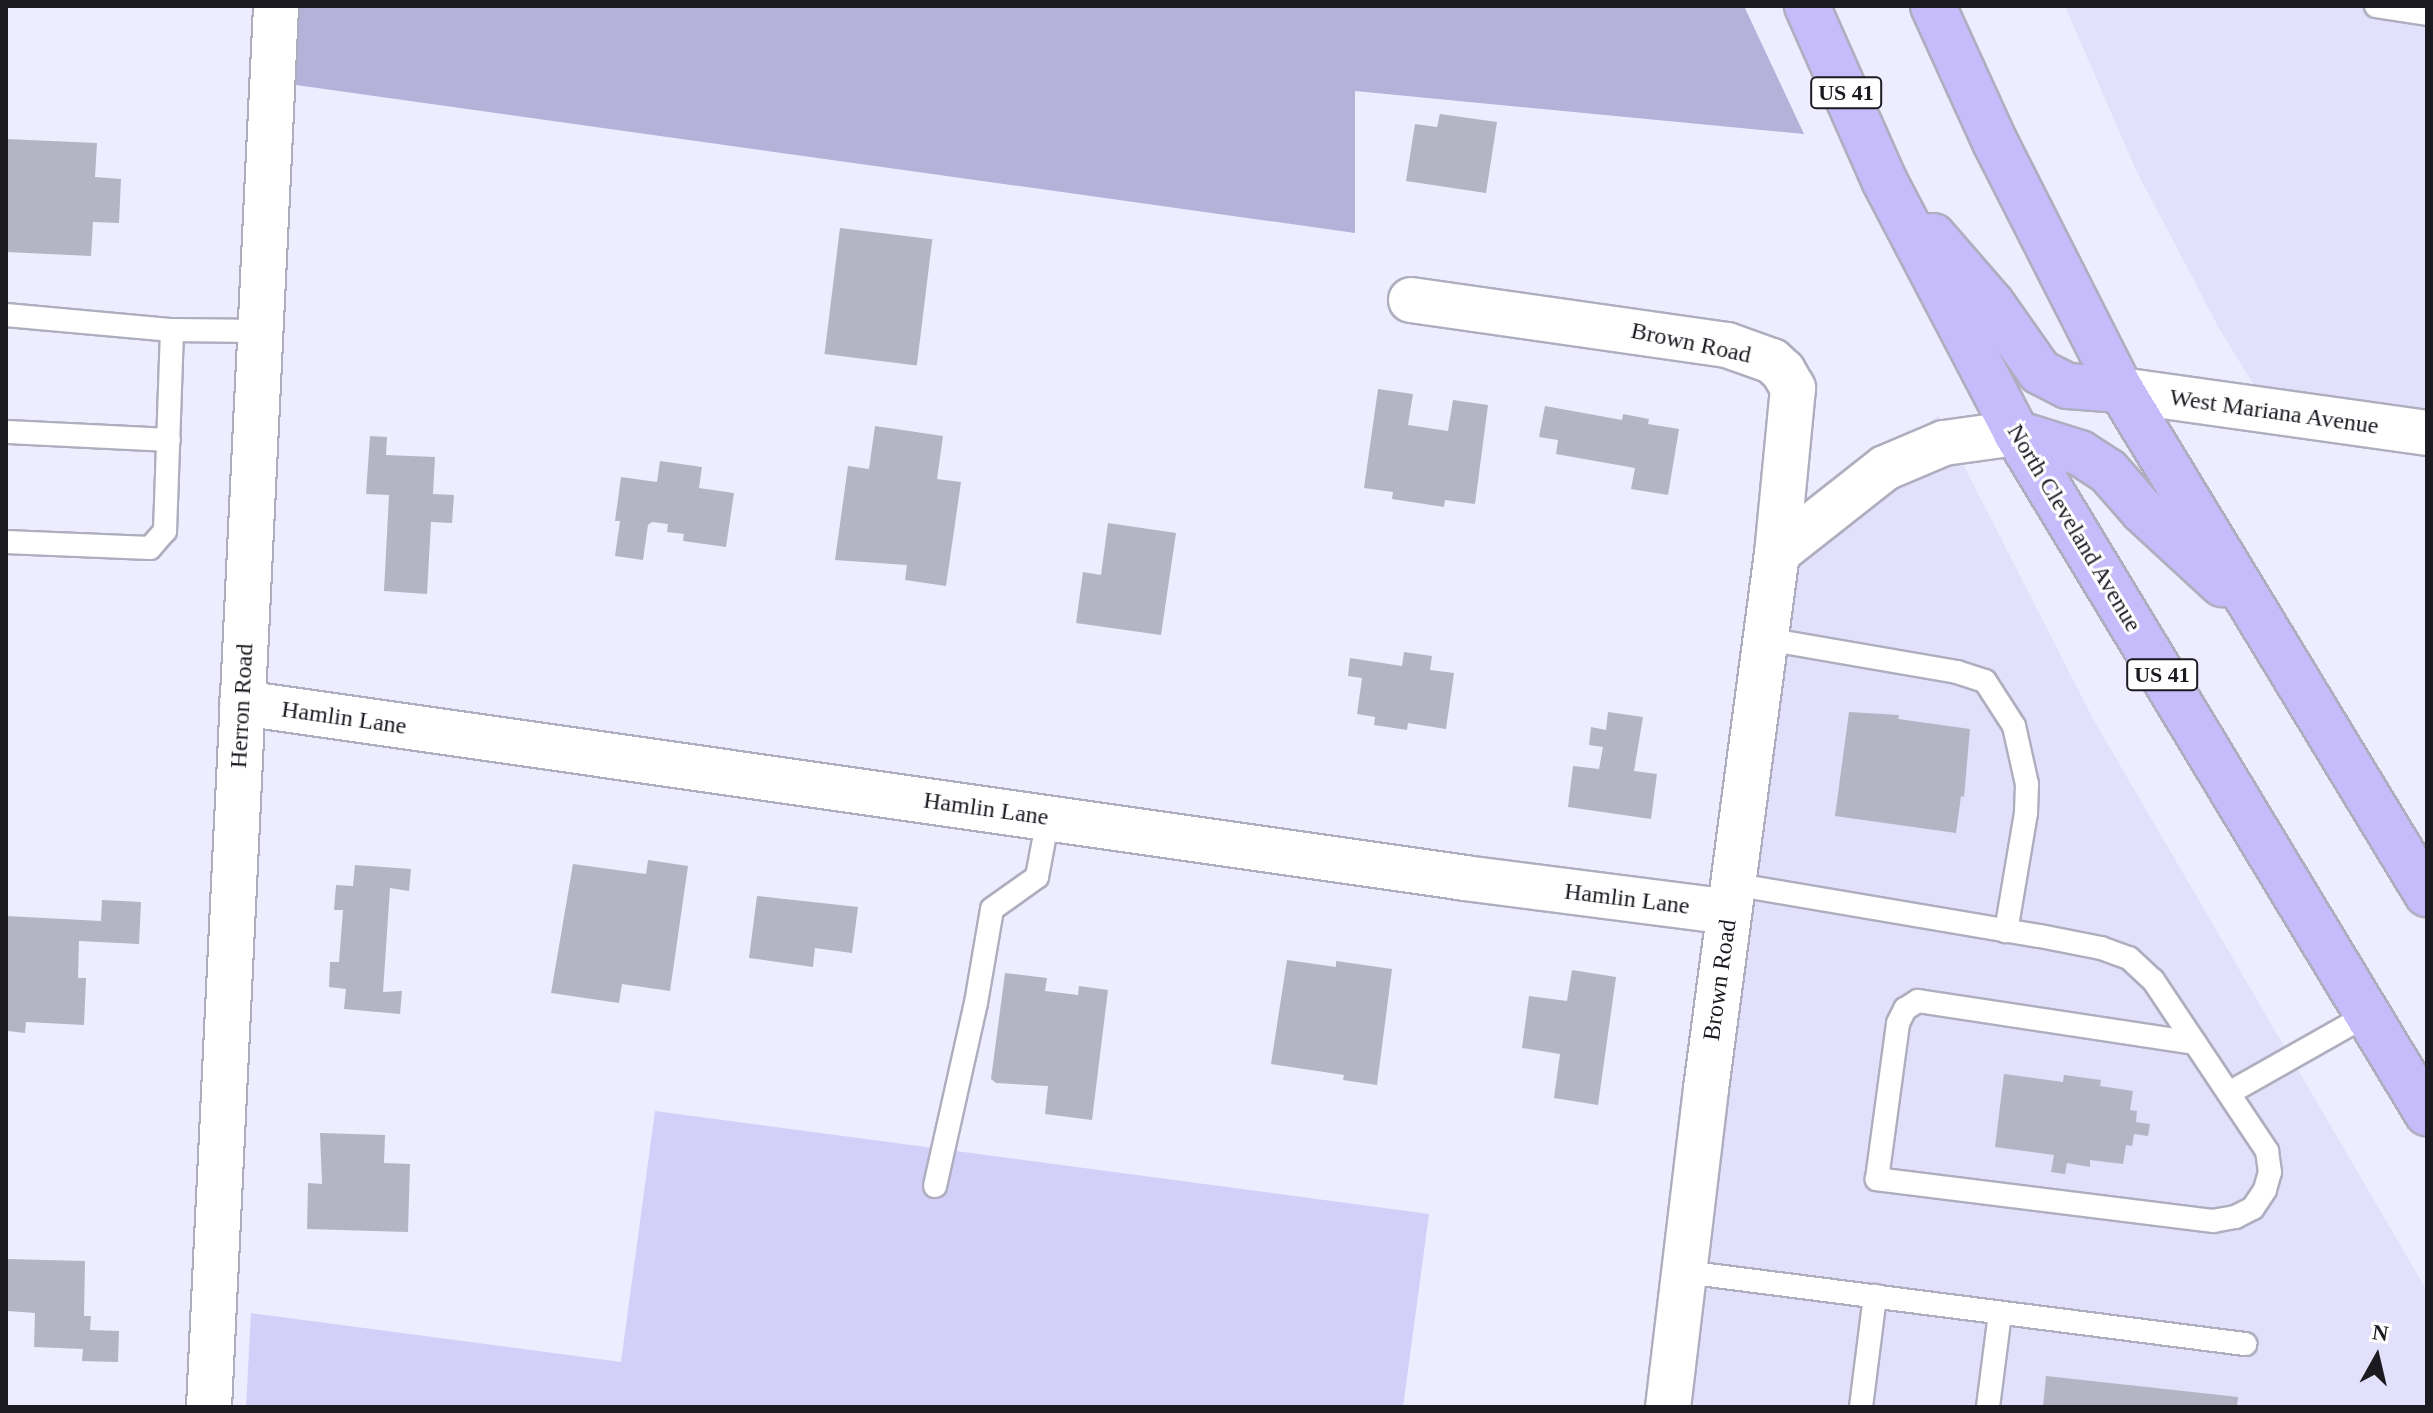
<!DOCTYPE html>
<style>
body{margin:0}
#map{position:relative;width:2433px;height:1413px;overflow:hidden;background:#eeecff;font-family:Georgia,serif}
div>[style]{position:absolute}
.built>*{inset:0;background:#e2e0fa}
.green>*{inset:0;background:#d2cff8}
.forest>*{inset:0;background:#b5b2da}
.building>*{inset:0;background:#b5b4c5;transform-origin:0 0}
.roads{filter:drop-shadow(2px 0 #afaebf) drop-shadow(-2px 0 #afaebf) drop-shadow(0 2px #afaebf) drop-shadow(0 -2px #afaebf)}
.service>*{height:22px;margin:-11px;padding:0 11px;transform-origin:11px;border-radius:11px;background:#fff}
.minor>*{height:44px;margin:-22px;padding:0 22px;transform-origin:22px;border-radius:22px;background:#fff}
.primary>*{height:44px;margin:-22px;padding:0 22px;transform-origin:22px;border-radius:22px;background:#c6bcfb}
span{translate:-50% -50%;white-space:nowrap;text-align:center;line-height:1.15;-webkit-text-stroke:6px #fff;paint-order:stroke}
.shield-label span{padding:2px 6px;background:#fff;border:2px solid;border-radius:6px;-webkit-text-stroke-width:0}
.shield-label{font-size:22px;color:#1b1a21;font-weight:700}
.street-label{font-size:24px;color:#1b1a21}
.frame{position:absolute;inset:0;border:8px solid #1b1a21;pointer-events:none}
.north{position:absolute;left:2337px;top:1317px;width:80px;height:80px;-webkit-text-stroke:6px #fff;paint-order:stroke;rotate:8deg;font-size:22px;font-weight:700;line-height:32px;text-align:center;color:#1b1a21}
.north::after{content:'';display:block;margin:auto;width:28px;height:36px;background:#1b1a21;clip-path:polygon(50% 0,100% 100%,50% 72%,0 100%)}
</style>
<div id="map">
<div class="built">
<div style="clip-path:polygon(2065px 6px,2427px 6px,2427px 432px,2269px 410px,2220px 330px,2136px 170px)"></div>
<div style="clip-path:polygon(1938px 415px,2093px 719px,2427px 1291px,2427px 1407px,1687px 1407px,1798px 548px)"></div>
</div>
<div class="green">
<div style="clip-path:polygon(655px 1111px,1429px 1214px,1403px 1407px,246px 1407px,251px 1313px,621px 1362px)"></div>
</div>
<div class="forest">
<div style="clip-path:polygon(298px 6px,1744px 6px,1804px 134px,1355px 91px,1355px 233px,296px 85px)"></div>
</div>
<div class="building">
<div style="clip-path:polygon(1440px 114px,1497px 122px,1486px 193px,1406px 181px,1415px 124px,1437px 127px)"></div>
<div style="clip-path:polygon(6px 139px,97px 143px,95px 177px,121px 179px,119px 223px,93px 222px,91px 256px,6px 252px)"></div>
<div style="left:840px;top:228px;width:93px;height:127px;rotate:7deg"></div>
<div style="clip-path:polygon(1378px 389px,1413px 394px,1408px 425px,1448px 431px,1453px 400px,1488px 405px,1475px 504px,1445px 500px,1444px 507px,1392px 499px,1393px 492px,1364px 488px)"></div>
<div style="clip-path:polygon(1545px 406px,1622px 420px,1623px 414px,1649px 419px,1648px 424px,1679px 429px,1668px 495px,1631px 489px,1635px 468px,1556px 454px,1558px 440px,1539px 437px)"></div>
<div style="clip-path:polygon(875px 426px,943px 436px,937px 479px,961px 482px,946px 586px,905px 580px,907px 565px,835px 560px,848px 466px,869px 469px)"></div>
<div style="clip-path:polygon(370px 436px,387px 437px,386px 455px,435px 457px,433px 494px,454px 495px,452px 523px,431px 522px,427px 594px,384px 591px,389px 495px,366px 494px)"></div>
<div style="clip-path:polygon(660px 461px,702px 467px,699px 488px,734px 493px,726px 547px,683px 541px,684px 534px,667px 532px,668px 524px,652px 522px,648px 525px,643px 560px,615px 556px,620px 521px,615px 521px,621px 477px,657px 482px)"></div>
<div style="clip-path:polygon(1108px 523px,1176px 533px,1161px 635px,1076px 623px,1083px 572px,1101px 575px)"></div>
<div style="clip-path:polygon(1404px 652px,1432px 656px,1430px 670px,1454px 673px,1446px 729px,1408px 723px,1407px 730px,1374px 725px,1375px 717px,1357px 714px,1362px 678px,1348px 676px,1350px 658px,1402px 666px)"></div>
<div style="clip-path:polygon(1608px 712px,1643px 717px,1634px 771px,1657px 774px,1651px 819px,1568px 807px,1573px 766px,1599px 769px,1603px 747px,1589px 745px,1591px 727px,1606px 730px)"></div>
<div style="clip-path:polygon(1849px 712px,1899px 715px,1898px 719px,1970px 729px,1964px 797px,1961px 796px,1956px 833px,1835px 816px)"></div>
<div style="clip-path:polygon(648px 860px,688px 866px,670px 991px,622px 984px,619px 1003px,551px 993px,573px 864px,646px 874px)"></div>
<div style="clip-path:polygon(355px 865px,411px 869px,409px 891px,390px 888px,383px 992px,402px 991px,400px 1014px,344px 1009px,346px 989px,329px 987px,330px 962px,339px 962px,343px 910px,334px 910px,336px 885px,353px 886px)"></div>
<div style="clip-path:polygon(757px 896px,858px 907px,852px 953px,815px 948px,813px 967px,749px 958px)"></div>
<div style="clip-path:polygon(102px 900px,141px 902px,139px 944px,79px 941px,78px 978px,86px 978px,84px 1025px,26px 1022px,25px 1033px,8px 1031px,6px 916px,101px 921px)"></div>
<div style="clip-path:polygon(1287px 960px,1336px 967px,1336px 961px,1392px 969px,1377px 1085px,1343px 1080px,1344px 1075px,1271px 1064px)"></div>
<div style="clip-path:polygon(1572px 970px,1616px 977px,1598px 1105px,1554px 1098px,1560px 1054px,1522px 1048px,1529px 996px,1567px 1001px)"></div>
<div style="clip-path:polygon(1005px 973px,1047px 978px,1045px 991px,1078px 995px,1079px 986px,1108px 990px,1092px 1120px,1045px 1114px,1048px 1086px,996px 1083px,991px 1079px)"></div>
<div style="clip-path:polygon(2004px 1074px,2063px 1082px,2064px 1075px,2101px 1080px,2100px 1086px,2133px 1091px,2130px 1110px,2137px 1111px,2136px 1122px,2150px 1124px,2148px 1136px,2134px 1134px,2132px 1146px,2126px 1145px,2123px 1164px,2090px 1160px,2090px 1167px,2067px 1163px,2065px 1174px,2051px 1172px,2054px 1155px,1995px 1147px)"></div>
<div style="clip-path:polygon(320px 1133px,385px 1135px,384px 1163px,410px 1164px,408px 1232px,307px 1229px,308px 1183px,322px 1184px)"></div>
<div style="clip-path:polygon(8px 1259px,85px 1261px,84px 1316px,91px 1316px,90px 1330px,119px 1331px,118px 1362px,82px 1361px,83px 1349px,34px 1347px,35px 1313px,7px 1311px)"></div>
<div style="clip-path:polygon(2046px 1376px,2238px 1397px,2237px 1407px,2043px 1407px)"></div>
</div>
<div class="roads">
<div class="service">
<div style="left:2376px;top:6px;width:52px;rotate:8.9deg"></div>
<div style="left:6px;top:315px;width:167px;rotate:5.2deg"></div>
<div style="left:172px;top:330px;width:89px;rotate:0.6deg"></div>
<div style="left:6px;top:432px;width:163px;rotate:2.8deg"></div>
<div style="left:6px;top:542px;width:144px;rotate:2.4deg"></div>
<div style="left:150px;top:548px;width:23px;rotate:-49deg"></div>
<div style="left:165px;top:531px;width:201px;rotate:-88deg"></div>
<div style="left:1766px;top:639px;width:194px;rotate:9.8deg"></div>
<div style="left:1957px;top:672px;width:29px;rotate:18deg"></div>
<div style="left:1985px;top:681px;width:54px;rotate:57.2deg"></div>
<div style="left:2014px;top:726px;width:59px;rotate:77.4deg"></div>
<div style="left:2027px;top:784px;width:29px;rotate:92deg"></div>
<div style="left:2026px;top:813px;width:120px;rotate:99.6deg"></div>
<div style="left:1732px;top:884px;width:312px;rotate:9.6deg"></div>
<div style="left:2040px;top:936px;width:62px;rotate:11.1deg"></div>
<div style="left:2101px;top:948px;width:30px;rotate:20deg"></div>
<div style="left:2129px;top:958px;width:33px;rotate:43deg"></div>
<div style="left:2153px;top:980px;width:206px;rotate:56.3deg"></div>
<div style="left:2267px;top:1151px;width:21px;rotate:82deg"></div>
<div style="left:2270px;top:1172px;width:19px;rotate:106deg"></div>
<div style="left:2265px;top:1190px;width:22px;rotate:124deg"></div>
<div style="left:2253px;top:1208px;width:20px;rotate:153deg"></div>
<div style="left:2235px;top:1217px;width:22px;rotate:170deg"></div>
<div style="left:2213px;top:1221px;width:339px;rotate:-172.9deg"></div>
<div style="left:1877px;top:1179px;width:157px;rotate:-82.3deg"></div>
<div style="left:1898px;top:1023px;width:16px;rotate:-63deg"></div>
<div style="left:1905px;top:1009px;width:15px;rotate:-32deg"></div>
<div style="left:1918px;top:1001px;width:280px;rotate:8.6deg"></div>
<div style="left:2229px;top:1093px;width:159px;rotate:-29.5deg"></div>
<div style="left:935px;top:1186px;width:188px;rotate:-77.4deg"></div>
<div style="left:976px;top:1003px;width:95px;rotate:-80.3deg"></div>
<div style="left:992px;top:909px;width:55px;rotate:-35.4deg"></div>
<div style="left:1037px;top:877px;width:60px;rotate:-79.4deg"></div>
<div style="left:1685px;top:1272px;width:565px;rotate:7.33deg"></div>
<div style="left:1861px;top:1407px;width:112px;rotate:-82.8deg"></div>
<div style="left:1988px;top:1407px;width:95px;rotate:-82.7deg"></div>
</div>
<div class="minor">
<div style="left:1411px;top:300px;width:319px;rotate:8.1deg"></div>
<div style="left:1727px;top:345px;width:48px;rotate:19.6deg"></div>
<div style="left:1772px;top:361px;width:15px;rotate:42deg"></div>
<div style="left:1783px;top:371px;width:20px;rotate:60deg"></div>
<div style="left:1793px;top:388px;width:166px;rotate:95.5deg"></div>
<div style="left:1777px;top:553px;width:541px;rotate:97.55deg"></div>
<div style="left:1706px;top:1089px;width:320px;rotate:96.8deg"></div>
<div style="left:2121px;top:390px;width:309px;rotate:8deg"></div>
<div style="left:1777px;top:553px;width:137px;rotate:-38.2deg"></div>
<div style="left:1885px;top:468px;width:64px;rotate:-23deg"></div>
<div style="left:1944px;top:443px;width:73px;rotate:-7.9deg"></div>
<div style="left:242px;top:703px;width:1235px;rotate:8.14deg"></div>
<div style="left:1465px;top:878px;width:266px;rotate:7.3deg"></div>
<div style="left:209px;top:1407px;width:1403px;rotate:-87.26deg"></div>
</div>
<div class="primary">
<div style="left:1807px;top:6px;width:190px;rotate:66.1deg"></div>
<div style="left:1884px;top:180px;width:285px;rotate:62.4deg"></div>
<div style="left:2016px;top:433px;width:795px;rotate:58.85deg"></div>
<div style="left:1933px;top:6px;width:149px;rotate:65.5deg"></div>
<div style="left:1995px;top:142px;width:278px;rotate:63.1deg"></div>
<div style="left:2121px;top:390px;width:590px;rotate:58.74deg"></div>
<div style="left:1933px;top:236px;width:90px;rotate:49.1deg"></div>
<div style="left:1992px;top:304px;width:83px;rotate:54.8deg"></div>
<div style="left:2040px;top:372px;width:31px;rotate:27deg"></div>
<div style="left:2068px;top:386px;width:53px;rotate:4.3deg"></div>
<div style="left:2016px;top:433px;width:67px;rotate:17.4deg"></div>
<div style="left:2080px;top:453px;width:33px;rotate:33deg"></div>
<div style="left:2108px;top:471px;width:53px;rotate:48.8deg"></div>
<div style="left:2143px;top:511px;width:108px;rotate:42.7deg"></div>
</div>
</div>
<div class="shield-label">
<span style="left:1846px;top:93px">US 41</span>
<span style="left:2162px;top:675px">US 41</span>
</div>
<div class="street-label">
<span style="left:1691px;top:343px;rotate:12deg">Brown Road</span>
<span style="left:2274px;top:412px;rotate:8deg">West Mariana Avenue</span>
<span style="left:2074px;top:528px;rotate:59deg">North Cleveland Avenue</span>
<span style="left:242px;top:706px;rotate:-87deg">Herron Road</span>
<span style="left:344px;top:718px;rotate:8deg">Hamlin Lane</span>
<span style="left:986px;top:809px;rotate:8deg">Hamlin Lane</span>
<span style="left:1627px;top:899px;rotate:7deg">Hamlin Lane</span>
<span style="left:1720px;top:980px;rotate:-82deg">Brown Road</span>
</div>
<div class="frame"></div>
<div class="north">N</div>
</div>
